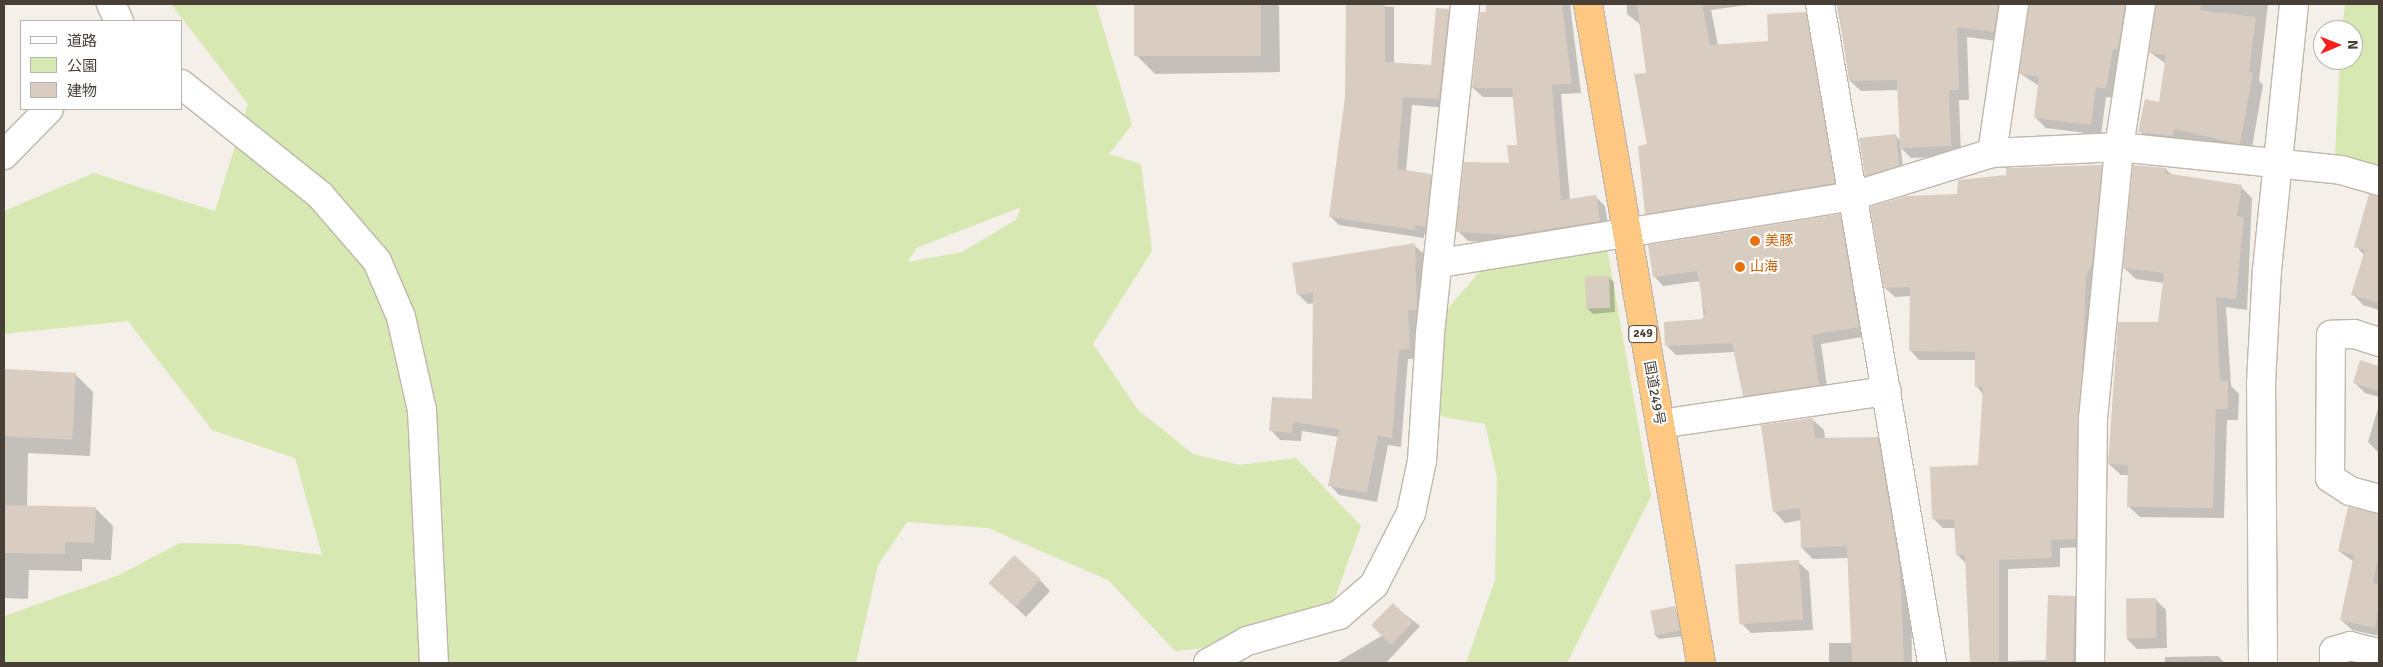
<!DOCTYPE html>
<meta charset="utf-8">
<style>
body{margin:0}
#map{position:relative;width:2383px;height:667px;overflow:hidden;background:#f4efe9;font-family:Signika,"Noto Sans JP",sans-serif}
div>[style]{position:absolute}
.green>*{inset:0;background:#d7e8b2}
.shadow>*{inset:0;background:#0003}
.building>*{inset:0;background:#d9ccc1;transform-origin:0 0}
.roads{filter:drop-shadow(1px 0 #c0b6ab) drop-shadow(-1px 0 #c0b6ab) drop-shadow(0 1px #c0b6ab) drop-shadow(0 -1px #c0b6ab)}
.minor>*{height:28px;margin:-14px;padding:0 14px;transform-origin:14px;border-radius:14px;background:#fff}
.tertiary>*{height:28px;margin:-14px;padding:0 14px;transform-origin:14px;border-radius:14px;background:#fff}
.trunk>*{height:28px;margin:-14px;padding:0 14px;transform-origin:14px;border-radius:14px;background:#fec782}
.dots>*{width:14px;height:14px;translate:-50% -50%;box-sizing:border-box;border:2px solid #fff;border-radius:50%}
span{translate:-50% -50%;white-space:nowrap;text-align:center;line-height:1.15;-webkit-text-stroke:4px #fff;paint-order:stroke}
.shield-label span{padding:1px 4px;background:#fff;border:1px solid;border-radius:4px;-webkit-text-stroke-width:0}
.shield-label{font-size:12px;color:#483f37;font-weight:700}
.food-label{font-size:14px;color:#c56008}
.left{translate:0 -50%;text-align:left}
.street-label{font-size:14px;color:#483f37}
.frame{position:absolute;inset:0;border:5px solid #483f37;pointer-events:none}
.legend{position:absolute;left:20px;top:20px;width:162px;height:90px;box-sizing:border-box;background:#fff;border:1px solid #b6b2af;margin:0;padding:6px 9px;list-style:none;font-size:15px;color:#483f37}
.legend li{display:flex;align-items:center;gap:10px;height:25px}
.legend b{width:25px;border:1px solid #b6b2af}
.north{position:absolute;left:2313px;top:20px;width:50px;height:50px;box-sizing:border-box;background:#fff;border:1px solid #b6b2af;border-radius:50%;rotate:89deg;font-size:14px;font-weight:700;line-height:20px;text-align:center;color:#483f37}
.north::after{content:'';display:block;margin:auto;width:18px;height:22px;background:#f9201b;clip-path:polygon(50% 0,100% 100%,50% 72%,0 100%)}
</style>
<div id="map">
<div class="green">
<div style="clip-path:polygon(evenodd,171px 4px,1096px 4px,1132px 125px,1109px 154px,1141px 164px,1152px 251px,1093px 344px,1138px 410px,1193px 454px,1239px 465px,1296px 458px,1361px 526px,1327px 620px,1297px 639px,1175px 651px,1108px 580px,988px 528px,907px 522px,878px 565px,856px 663px,4px 663px,4px 616px,117px 576px,180px 543px,238px 544px,322px 555px,295px 458px,212px 430px,128px 321px,4px 334px,4px 211px,94px 173px,215px 211px,248px 104px,171px 4px,1021px 207px,1016px 220px,962px 252px,908px 262px,916px 248px,1021px 207px)"></div>
<div style="clip-path:polygon(2345px 4px,2379px 4px,2379px 166px,2335px 154px,2340px 60px,2353px 60px,2353px 30px,2342px 30px)"></div>
<div style="clip-path:polygon(1607px 248px,1651px 496px,1567px 663px,1466px 663px,1495px 580px,1497px 477px,1485px 424px,1422px 413px,1443px 314px,1488px 262px)"></div>
</div>
<div class="shadow">
<div style="clip-path:polygon(1135px 4px,1279px 4px,1280px 72px,1155px 74px,1136px 55px)"></div>
<div style="clip-path:polygon(1347px 4px,1394px 7px,1394px 64px,1432px 66px,1448px 11px,1457px 20px,1448px 108px,1412px 105px,1406px 172px,1431px 175px,1440px 184px,1434px 235px,1424px 234px,1424px 238px,1339px 225px,1330px 216px,1346px 97px)"></div>
<div style="clip-path:polygon(1487px 4px,1570px 4px,1581px 93px,1561px 94px,1570px 200px,1595px 196px,1605px 206px,1609px 231px,1525px 244px,1468px 241px,1458px 231px,1510px 164px,1518px 146px,1514px 97px,1483px 97px,1473px 88px)"></div>
<div style="clip-path:polygon(1627px 4px,1754px 4px,1711px 10px,1718px 45px,1770px 42px,1805px 13px,1816px 24px,1844px 193px,1657px 224px,1647px 213px,1647px 74px,1641px 25px,1627px 14px)"></div>
<div style="clip-path:polygon(1837px 4px,1891px 4px,1893px 34px,1925px 33px,1930px 4px,2015px 4px,2004px 42px,1967px 37px,1969px 100px,1959px 100px,1961px 156px,1911px 158px,1901px 148px,1903px 170px,1871px 180px,1866px 175px,1896px 136px,1901px 141px,1899px 90px,1861px 91px,1850px 81px)"></div>
<div style="clip-path:polygon(2029px 4px,2142px 4px,2116px 98px,2106px 97px,2101px 135px,2046px 128px,2035px 117px,2039px 86px,2021px 74px)"></div>
<div style="clip-path:polygon(2157px 4px,2268px 4px,2259px 81px,2263px 85px,2251px 153px,2184px 139px,2183px 146px,2150px 142px,2140px 131px,2160px 103px,2166px 64px,2151px 53px)"></div>
<div style="clip-path:polygon(2101px 166px,2110px 175px,2085px 547px,2060px 548px,2060px 567px,2008px 569px,2008px 661px,2047px 660px,2075px 597px,2084px 606px,2083px 663px,1970px 663px,1967px 564px,1957px 555px,1956px 528px,1943px 528px,1934px 519px,1979px 467px,1983px 394px,1976px 386px,1976px 360px,1919px 360px,1910px 350px,1911px 296px,1895px 297px,1885px 288px,1959px 195px)"></div>
<div style="clip-path:polygon(2134px 167px,2166px 169px,2173px 176px,2241px 187px,2252px 198px,2247px 310px,2226px 307px,2231px 386px,2239px 394px,2238px 420px,2227px 420px,2224px 518px,2140px 517px,2128px 506px,2129px 475px,2121px 475px,2109px 464px,2159px 323px,2164px 283px,2136px 279px,2124px 268px)"></div>
<div style="clip-path:polygon(1839px 215px,1849px 225px,1868px 336px,1821px 344px,1828px 394px,1754px 405px,1744px 396px,1735px 352px,1676px 355px,1667px 346px,1704px 321px,1700px 281px,1663px 286px,1654px 276px)"></div>
<div style="clip-path:polygon(2362px 223px,2379px 228px,2379px 310px,2363px 305px,2353px 294px,2364px 255px,2356px 246px)"></div>
<div style="clip-path:polygon(1414px 245px,1424px 254px,1426px 319px,1417px 319px,1419px 358px,1408px 359px,1401px 447px,1388px 445px,1377px 502px,1339px 495px,1330px 485px,1339px 437px,1302px 431px,1301px 441px,1280px 440px,1271px 430px,1314px 401px,1314px 303px,1308px 304px,1299px 295px,1293px 264px)"></div>
<div style="clip-path:polygon(1608px 277px,1614px 282px,1615px 312px,1593px 314px,1587px 308px)"></div>
<div style="clip-path:polygon(2361px 362px,2379px 367px,2379px 397px,2365px 393px,2355px 383px)"></div>
<div style="clip-path:polygon(4px 371px,75px 374px,93px 392px,90px 456px,28px 453px,27px 507px,95px 508px,113px 526px,111px 560px,82px 559px,82px 571px,29px 570px,28px 599px,4px 598px)"></div>
<div style="clip-path:polygon(2379px 405px,2379px 453px,2368px 442px)"></div>
<div style="clip-path:polygon(1812px 419px,1824px 430px,1825px 439px,1877px 438px,1888px 449px,1911px 581px,1912px 663px,1829px 663px,1829px 643px,1853px 643px,1849px 558px,1813px 559px,1802px 548px,1802px 520px,1785px 523px,1774px 511px)"></div>
<div style="clip-path:polygon(2349px 508px,2379px 515px,2379px 636px,2352px 630px,2341px 620px,2354px 562px,2339px 551px)"></div>
<div style="clip-path:polygon(1798px 562px,1809px 572px,1813px 630px,1751px 633px,1740px 622px)"></div>
<div style="clip-path:polygon(1040px 580px,1050px 591px,1026px 617px,1001px 593px)"></div>
<div style="clip-path:polygon(2155px 599px,2166px 610px,2167px 648px,2137px 649px,2127px 639px)"></div>
<div style="clip-path:polygon(1393px 605px,1420px 626px,1386px 663px,1336px 663px,1383px 635px)"></div>
<div style="clip-path:polygon(1675px 607px,1684px 636px,1659px 639px,1654px 634px)"></div>
<div style="clip-path:polygon(2218px 656px,2225px 663px,2165px 663px,2165px 657px)"></div>
</div>
<div class="building">
<div style="left:1134px;top:4px;width:127px;height:52px"></div>
<div style="clip-path:polygon(1346px 4px,1385px 4px,1385px 62px,1431px 65px,1436px 8px,1449px 9px,1439px 99px,1403px 97px,1397px 169px,1431px 174px,1426px 227px,1415px 225px,1415px 230px,1329px 217px,1345px 97px)"></div>
<div style="clip-path:polygon(1486px 4px,1562px 4px,1572px 84px,1552px 85px,1561px 200px,1596px 195px,1600px 221px,1514px 235px,1456px 232px,1464px 162px,1509px 163px,1507px 145px,1517px 145px,1512px 88px,1472px 88px,1480px 12px,1486px 12px)"></div>
<div style="clip-path:polygon(1637px 4px,1702px 4px,1710px 45px,1768px 41px,1767px 14px,1806px 12px,1835px 183px,1645px 214px,1638px 146px,1647px 144px,1634px 74px,1646px 73px)"></div>
<div style="clip-path:polygon(1838px 4px,1998px 4px,1994px 32px,1957px 27px,1959px 90px,1949px 90px,1951px 146px,1900px 148px,1897px 80px,1849px 81px)"></div>
<div style="clip-path:polygon(2029px 4px,2125px 4px,2118px 49px,2113px 49px,2106px 89px,2096px 87px,2091px 125px,2034px 118px,2039px 77px,2019px 74px)"></div>
<div style="clip-path:polygon(2156px 4px,2201px 4px,2200px 10px,2256px 17px,2249px 72px,2253px 73px,2240px 144px,2174px 129px,2173px 136px,2138px 132px,2145px 99px,2159px 102px,2166px 55px,2149px 53px)"></div>
<div style="clip-path:polygon(1896px 134px,1899px 166px,1865px 176px,1859px 138px)"></div>
<div style="clip-path:polygon(2102px 165px,2092px 264px,2086px 276px,2076px 539px,2051px 540px,2052px 558px,1999px 560px,1999px 663px,1970px 663px,1965px 555px,1956px 555px,1954px 520px,1932px 519px,1930px 467px,1978px 465px,1983px 387px,1975px 387px,1975px 352px,1909px 351px,1910px 287px,1884px 288px,1870px 207px,1907px 196px,1957px 194px,1958px 180px,2006px 175px,2006px 168px)"></div>
<div style="clip-path:polygon(2133px 165px,2166px 168px,2165px 173px,2242px 185px,2237px 216px,2244px 217px,2236px 299px,2216px 297px,2220px 381px,2228px 381px,2228px 409px,2216px 409px,2213px 508px,2127px 507px,2128px 465px,2108px 464px,2118px 322px,2158px 322px,2164px 273px,2123px 268px)"></div>
<div style="clip-path:polygon(2369px 194px,2379px 196px,2379px 303px,2351px 295px,2365px 250px,2354px 247px)"></div>
<div style="clip-path:polygon(1840px 214px,1859px 327px,1812px 335px,1819px 385px,1743px 396px,1732px 343px,1665px 346px,1664px 322px,1702px 319px,1705px 313px,1697px 271px,1653px 277px,1648px 245px)"></div>
<div style="clip-path:polygon(1415px 243px,1417px 310px,1408px 310px,1410px 349px,1399px 350px,1392px 438px,1378px 436px,1367px 493px,1328px 486px,1339px 429px,1293px 422px,1292px 433px,1269px 431px,1272px 397px,1312px 399px,1313px 293px,1297px 295px,1292px 263px)"></div>
<div style="left:1609px;top:276px;width:32px;height:24px;rotate:88deg"></div>
<div style="clip-path:polygon(2360px 360px,2379px 366px,2379px 391px,2353px 383px)"></div>
<div style="left:4px;top:369px;width:72px;height:67px;rotate:3deg"></div>
<div style="clip-path:polygon(1813px 418px,1815px 438px,1878px 437px,1900px 569px,1904px 663px,1852px 663px,1847px 546px,1801px 548px,1800px 508px,1773px 512px,1761px 425px)"></div>
<div style="clip-path:polygon(4px 505px,96px 507px,94px 543px,65px 542px,65px 554px,4px 553px)"></div>
<div style="clip-path:polygon(2348px 507px,2379px 514px,2379px 553px,2373px 583px,2379px 584px,2379px 607px,2375px 628px,2340px 620px,2354px 555px,2338px 551px)"></div>
<div style="left:1014px;top:555px;width:36px;height:38px;rotate:42deg"></div>
<div style="left:1799px;top:560px;width:60px;height:64px;rotate:86deg"></div>
<div style="left:2048px;top:595px;width:27px;height:68px;rotate:2deg"></div>
<div style="left:2156px;top:598px;width:40px;height:30px;rotate:89deg"></div>
<div style="left:1393px;top:603px;width:28px;height:31px;rotate:45deg"></div>
<div style="left:1675px;top:606px;width:25px;height:25px;rotate:79deg"></div>
</div>
<div class="roads">
<div class="minor">
<div style="left:1820px;top:4px;width:668px;rotate:80.35deg"></div>
<div style="left:1992px;top:153px;width:151px;rotate:-81.6deg"></div>
<div style="left:4px;top:155px;width:64px;rotate:-45.6deg"></div>
<div style="left:1440px;top:263px;width:418px;rotate:-9.2deg"></div>
<div style="left:1853px;top:196px;width:145px;rotate:-17.2deg"></div>
<div style="left:1992px;top:153px;width:127px;rotate:-2.7deg"></div>
<div style="left:2119px;top:147px;width:223px;rotate:5.9deg"></div>
<div style="left:2341px;top:170px;width:40px;rotate:16deg"></div>
<div style="left:2379px;top:342px;width:26px;rotate:-162deg"></div>
<div style="left:2354px;top:334px;width:23px;rotate:178deg"></div>
<div style="left:2331px;top:335px;width:143px;rotate:90.4deg"></div>
<div style="left:2330px;top:478px;width:24px;rotate:33deg"></div>
<div style="left:2350px;top:491px;width:30px;rotate:15deg"></div>
<div style="left:1660px;top:424px;width:229px;rotate:-8.3deg"></div>
<div style="left:1208px;top:663px;width:45px;rotate:-29.4deg"></div>
<div style="left:1247px;top:641px;width:96px;rotate:-15.8deg"></div>
<div style="left:1339px;top:615px;width:46px;rotate:-40.6deg"></div>
<div style="left:1374px;top:585px;width:81px;rotate:-62.8deg"></div>
<div style="left:1411px;top:513px;width:53px;rotate:-78.1deg"></div>
<div style="left:1422px;top:461px;width:128px;rotate:-86.4deg"></div>
<div style="left:1430px;top:333px;width:331px;rotate:-83.9deg"></div>
<div style="left:2090px;top:663px;width:244px;rotate:-89.3deg"></div>
<div style="left:2093px;top:419px;width:273px;rotate:-84.5deg"></div>
<div style="left:2119px;top:147px;width:145px;rotate:-81.3deg"></div>
<div style="left:2334px;top:663px;width:12px;rotate:-90deg"></div>
<div style="left:2334px;top:651px;width:17px;rotate:-17deg"></div>
<div style="left:2350px;top:646px;width:30px;rotate:14deg"></div>
</div>
<div class="tertiary">
<div style="left:111px;top:4px;width:19px;rotate:65deg"></div>
<div style="left:181px;top:84px;width:178px;rotate:38.6deg"></div>
<div style="left:320px;top:195px;width:87px;rotate:49.2deg"></div>
<div style="left:377px;top:261px;width:61px;rotate:66.8deg"></div>
<div style="left:401px;top:317px;width:95px;rotate:77.3deg"></div>
<div style="left:422px;top:410px;width:253px;rotate:87.3deg"></div>
<div style="left:2263px;top:663px;width:280px;rotate:-90.4deg"></div>
<div style="left:2261px;top:383px;width:113px;rotate:-87deg"></div>
<div style="left:2267px;top:270px;width:267px;rotate:-84.2deg"></div>
</div>
<div class="trunk">
<div style="left:1588px;top:4px;width:669px;rotate:80.27deg"></div>
</div>
</div>
<div class="dots">
<div style="left:1755px;top:241px;background:#e8710a"></div>
<div style="left:1740px;top:267px;background:#e8710a"></div>
</div>
<div class="shield-label">
<span style="left:1643px;top:334px">249</span>
</div>
<div class="food-label">
<span class="left" style="left:1765px;top:241px">美豚</span>
<span class="left" style="left:1750px;top:267px">山海</span>
</div>
<div class="street-label">
<span style="left:1654px;top:393px;rotate:80deg">国道249号</span>
</div>
<div class="frame"></div>
<ul class="legend">
<li><b style="height:6px;background:#fff"></b>道路</li>
<li><b style="height:14px;background:#d7e8b2"></b>公園</li>
<li><b style="height:14px;background:#d9ccc1"></b>建物</li>
</ul>
<div class="north">N</div>
</div>
